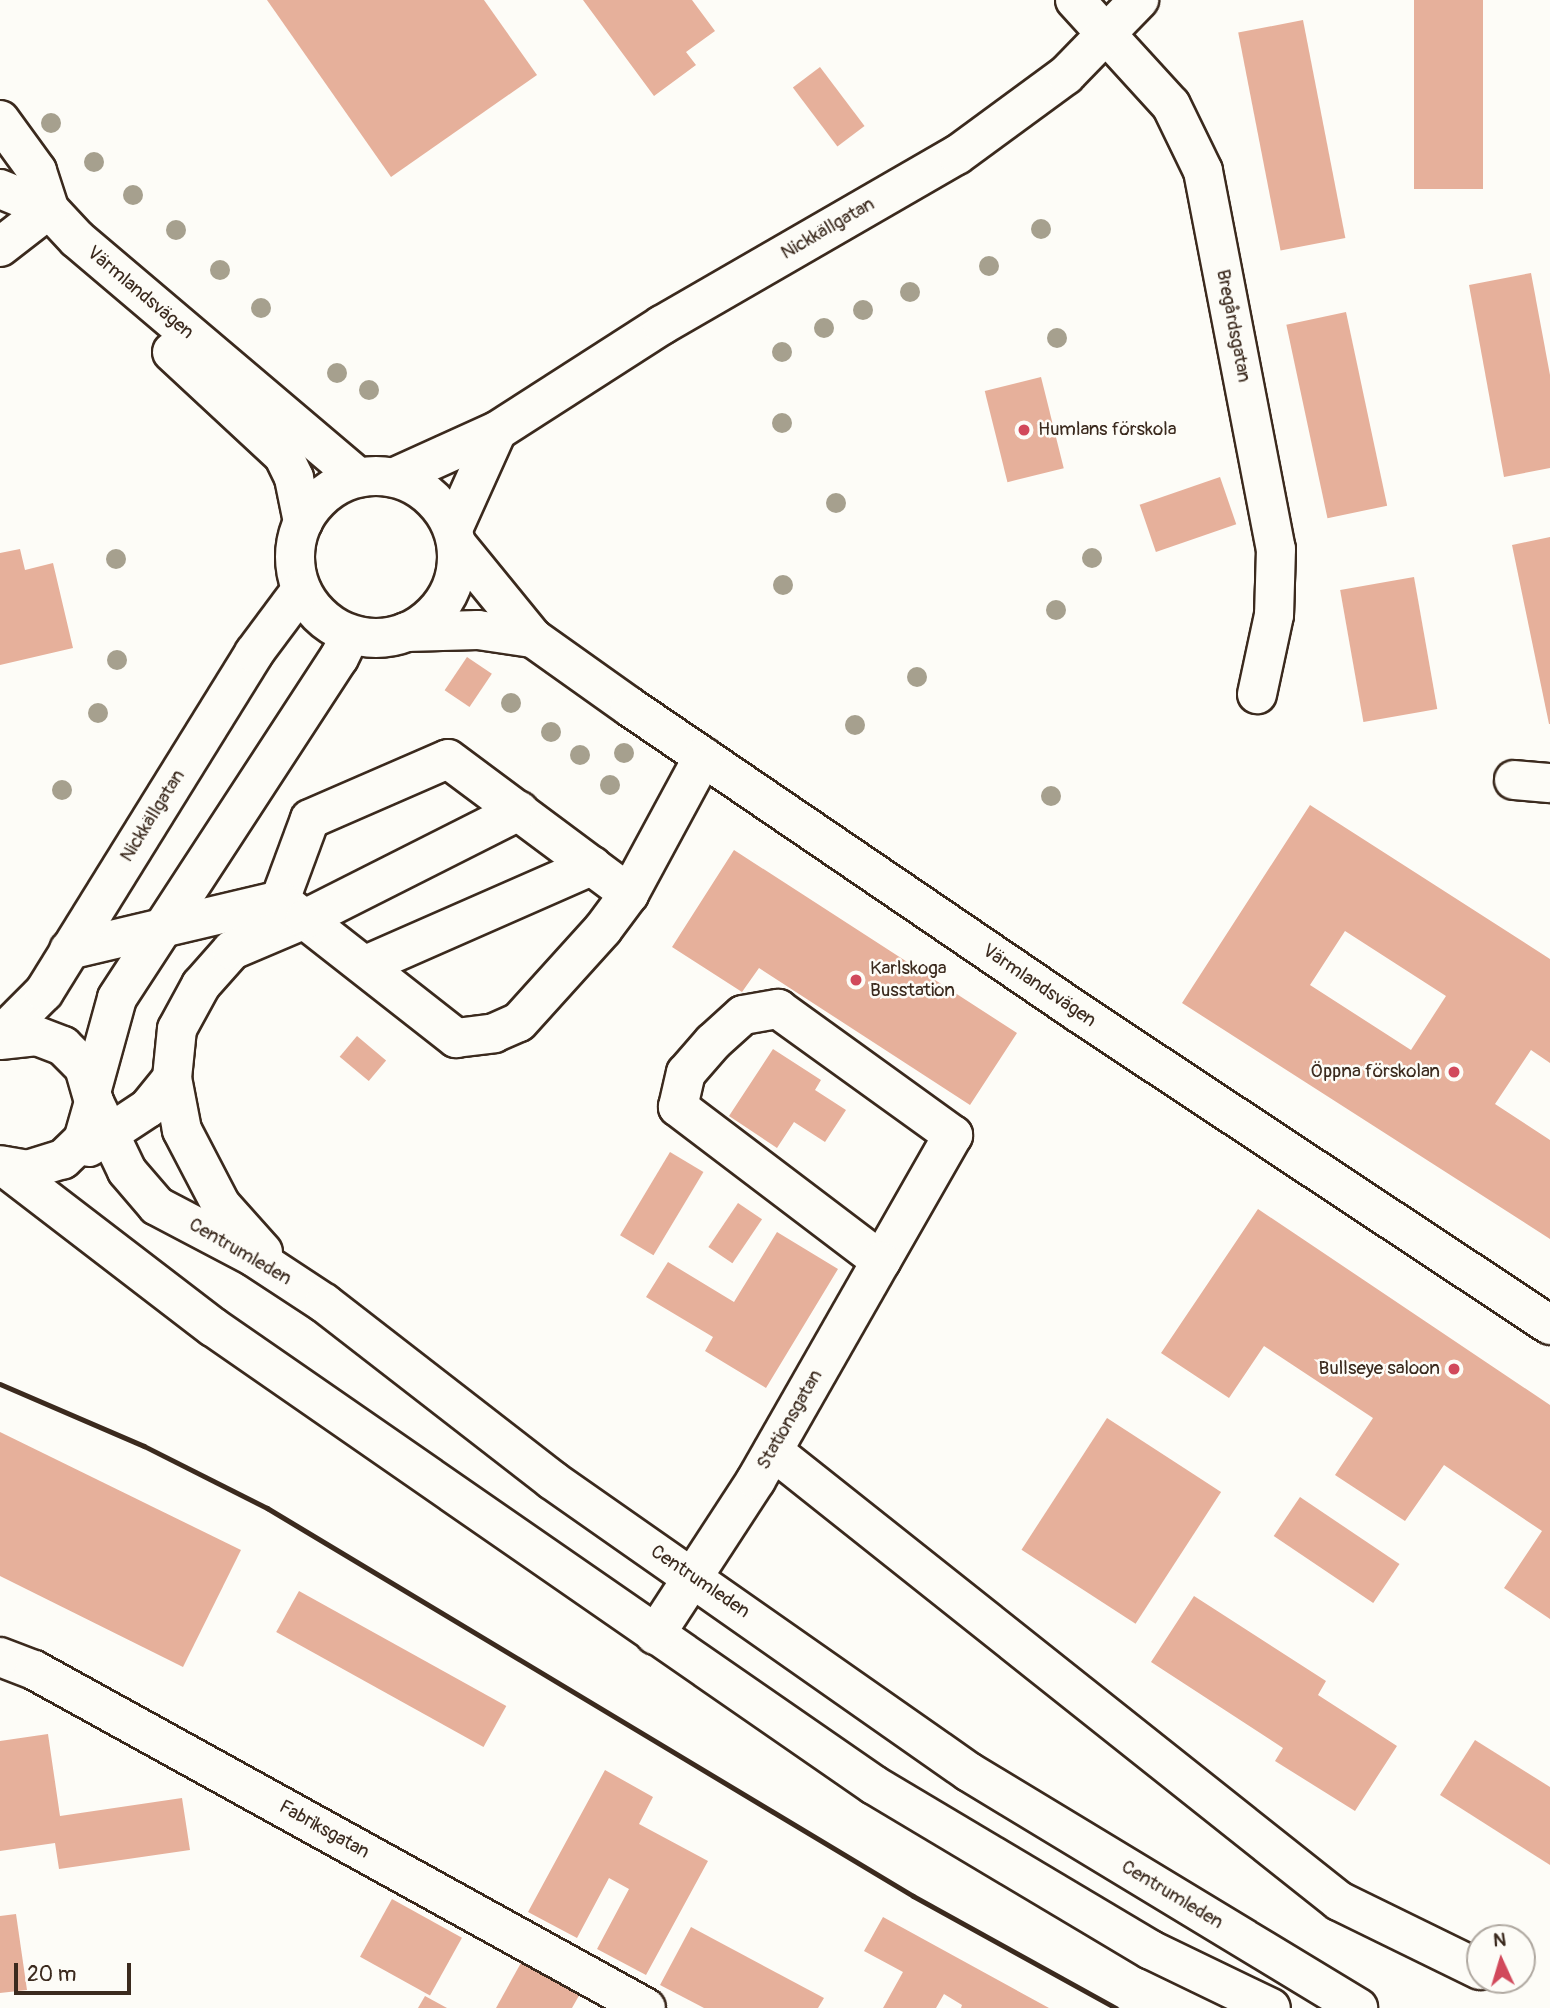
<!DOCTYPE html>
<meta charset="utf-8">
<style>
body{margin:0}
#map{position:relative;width:1550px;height:2008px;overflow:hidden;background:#fdfcf7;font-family:Pangolin,sans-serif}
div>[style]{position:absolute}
.building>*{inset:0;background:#e6b09b;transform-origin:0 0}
.roads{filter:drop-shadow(2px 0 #3b2a1e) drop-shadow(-2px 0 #3b2a1e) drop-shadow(0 2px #3b2a1e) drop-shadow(0 -2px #3b2a1e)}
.minor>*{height:38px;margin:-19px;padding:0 19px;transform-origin:19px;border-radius:19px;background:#fdfcf7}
.minor>.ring{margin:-19px;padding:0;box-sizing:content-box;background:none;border:38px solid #fdfcf7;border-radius:50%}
.rail>*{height:5px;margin:-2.5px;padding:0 2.5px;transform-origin:2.5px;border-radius:2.5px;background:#3b2a1e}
.trees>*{width:20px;height:20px;margin:-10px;border-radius:50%;background:#a6a08e}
.dots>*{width:19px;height:19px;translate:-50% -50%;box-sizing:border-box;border:4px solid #fdfcf7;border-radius:50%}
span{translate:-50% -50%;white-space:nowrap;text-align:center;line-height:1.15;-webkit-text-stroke:5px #fdfcf7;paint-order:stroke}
.street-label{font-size:19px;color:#3b2a1e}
.poi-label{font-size:19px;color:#3b2a1e}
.left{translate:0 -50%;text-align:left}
.right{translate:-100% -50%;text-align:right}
.north{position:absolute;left:1466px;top:1924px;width:70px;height:70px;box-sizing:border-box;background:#fdfcf7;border:2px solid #afa8a0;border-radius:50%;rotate:356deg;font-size:19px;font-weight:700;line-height:28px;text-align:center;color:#3b2a1e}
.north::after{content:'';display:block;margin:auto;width:24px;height:32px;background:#d1495b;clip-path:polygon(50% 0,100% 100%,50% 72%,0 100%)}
.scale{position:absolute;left:14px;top:1963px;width:117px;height:32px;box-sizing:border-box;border:4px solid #3b2a1e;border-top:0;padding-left:9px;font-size:21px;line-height:24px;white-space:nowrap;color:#3b2a1e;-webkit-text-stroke:5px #fdfcf7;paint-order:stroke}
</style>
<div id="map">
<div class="building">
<div style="clip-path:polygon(267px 0,484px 0,537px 75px,391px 177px)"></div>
<div style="clip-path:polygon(583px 0,692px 0,715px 31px,686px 52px,696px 65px,654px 96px)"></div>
<div style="left:1414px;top:0;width:69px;height:189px"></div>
<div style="left:1303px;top:20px;width:222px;height:66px;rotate:79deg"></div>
<div style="left:820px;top:67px;width:74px;height:34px;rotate:53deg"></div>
<div style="clip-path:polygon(1531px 273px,1550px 375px,1550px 468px,1504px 477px,1469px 285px)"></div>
<div style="left:1346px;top:312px;width:198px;height:61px;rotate:78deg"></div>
<div style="left:1041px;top:377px;width:94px;height:58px;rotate:76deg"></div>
<div style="left:1220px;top:477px;width:50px;height:85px;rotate:71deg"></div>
<div style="clip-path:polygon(1550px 537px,1550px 724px,1549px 724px,1512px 545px)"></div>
<div style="clip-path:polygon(20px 549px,25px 570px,53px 563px,73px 648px,0 665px,0 553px)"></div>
<div style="left:1414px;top:577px;width:134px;height:75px;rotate:80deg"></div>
<div style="left:467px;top:657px;width:30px;height:40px;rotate:34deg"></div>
<div style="clip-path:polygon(evenodd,1310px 805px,1550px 959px,1550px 1063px,1531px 1050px,1495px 1104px,1550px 1140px,1550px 1239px,1182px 1003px,1310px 805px,1345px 931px,1446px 996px,1411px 1050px,1310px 985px,1345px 931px)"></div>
<div style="clip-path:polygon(734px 850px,1017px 1033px,970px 1105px,759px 968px,742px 992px,672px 947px)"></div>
<div style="left:357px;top:1036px;width:38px;height:27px;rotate:40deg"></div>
<div style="clip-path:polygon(773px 1049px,821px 1080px,815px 1090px,846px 1110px,825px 1142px,794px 1122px,777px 1148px,729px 1116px)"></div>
<div style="left:670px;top:1152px;width:39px;height:97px;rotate:31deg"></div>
<div style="left:738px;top:1203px;width:29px;height:53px;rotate:34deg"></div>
<div style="clip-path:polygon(1258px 1209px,1550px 1405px,1550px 1619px,1504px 1588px,1542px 1531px,1444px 1465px,1405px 1521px,1335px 1475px,1373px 1418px,1264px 1346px,1229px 1398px,1161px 1353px)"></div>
<div style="clip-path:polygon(777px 1232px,838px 1269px,766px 1388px,705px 1351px,713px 1337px,646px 1297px,668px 1262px,734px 1302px)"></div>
<div style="left:1107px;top:1418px;width:136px;height:157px;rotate:33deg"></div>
<div style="clip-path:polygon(0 1432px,241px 1550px,183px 1667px,0 1576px)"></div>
<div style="left:1300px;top:1497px;width:120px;height:47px;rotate:34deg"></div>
<div style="left:299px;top:1591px;width:237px;height:47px;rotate:29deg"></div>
<div style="clip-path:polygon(1194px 1596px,1326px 1681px,1318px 1695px,1397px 1746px,1355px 1811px,1275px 1761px,1283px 1748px,1151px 1662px)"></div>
<div style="clip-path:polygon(48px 1734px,60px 1816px,182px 1798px,190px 1850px,59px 1869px,55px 1843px,0 1851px,0 1741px)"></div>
<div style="clip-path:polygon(1475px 1740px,1550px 1787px,1550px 1865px,1440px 1795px)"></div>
<div style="clip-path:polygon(605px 1770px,653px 1797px,639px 1824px,708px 1861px,646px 1975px,597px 1949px,629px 1889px,609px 1878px,577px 1938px,528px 1912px)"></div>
<div style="left:392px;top:1899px;width:80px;height:66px;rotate:29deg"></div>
<div style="clip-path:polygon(16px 1914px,27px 1990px,0 1993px,0 1916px)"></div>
<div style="clip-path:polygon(883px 1917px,1049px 2008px,961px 2008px,962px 2005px,944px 1994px,936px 2008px,883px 2008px,903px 1972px,864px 1951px)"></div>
<div style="clip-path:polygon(691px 1927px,824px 1998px,818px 2008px,704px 2008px,660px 1985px)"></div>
<div style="clip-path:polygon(522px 1961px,581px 1992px,572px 2008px,496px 2008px)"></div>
<div style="clip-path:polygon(425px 1996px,447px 2008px,418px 2008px)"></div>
</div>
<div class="roads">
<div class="minor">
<div style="left:1075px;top:0;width:142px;rotate:47.6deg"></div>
<div style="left:1171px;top:105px;width:73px;rotate:64.1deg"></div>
<div style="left:1203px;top:171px;width:385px;rotate:79.1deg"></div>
<div style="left:1276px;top:549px;width:66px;rotate:91.7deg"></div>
<div style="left:1274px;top:615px;width:81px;rotate:102.1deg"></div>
<div style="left:0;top:120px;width:63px;rotate:54deg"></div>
<div style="left:37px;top:171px;width:40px;rotate:72deg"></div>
<div style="left:49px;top:209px;width:41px;rotate:47deg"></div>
<div style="left:77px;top:239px;width:368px;rotate:40.3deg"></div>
<div style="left:0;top:189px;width:53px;rotate:22.2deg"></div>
<div style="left:0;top:247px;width:62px;rotate:-37.8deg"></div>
<div style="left:172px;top:352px;width:151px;rotate:42.9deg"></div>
<div style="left:283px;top:455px;width:25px;rotate:64deg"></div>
<div style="left:294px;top:478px;width:45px;rotate:78.4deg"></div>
<div class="ring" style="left:295px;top:476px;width:124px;height:124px"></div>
<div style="left:395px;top:477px;width:112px;rotate:-24.3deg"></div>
<div style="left:497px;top:431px;width:196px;rotate:-32.7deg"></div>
<div style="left:662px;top:325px;width:340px;rotate:-30deg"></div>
<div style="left:957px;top:155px;width:135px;rotate:-36.3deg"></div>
<div style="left:1066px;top:75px;width:105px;rotate:-45.8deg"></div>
<div style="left:453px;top:529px;width:107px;rotate:-65.8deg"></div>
<div style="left:458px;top:546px;width:119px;rotate:50.8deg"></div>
<div style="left:533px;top:638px;width:119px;rotate:35.4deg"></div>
<div style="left:630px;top:707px;width:543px;rotate:34.27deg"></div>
<div style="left:1079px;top:1013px;width:565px;rotate:33.52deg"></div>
<div style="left:406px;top:632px;width:72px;rotate:-1.6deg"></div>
<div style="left:478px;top:630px;width:56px;rotate:8.3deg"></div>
<div style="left:1514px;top:780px;width:36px;rotate:5deg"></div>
<div style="left:280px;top:900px;width:224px;rotate:38.1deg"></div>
<div style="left:456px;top:1038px;width:38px;rotate:-7deg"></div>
<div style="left:494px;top:1033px;width:27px;rotate:-24deg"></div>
<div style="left:519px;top:1022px;width:125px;rotate:-47.9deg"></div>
<div style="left:603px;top:929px;width:44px;rotate:-53.4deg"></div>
<div style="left:629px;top:894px;width:156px;rotate:-61.6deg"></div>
<div style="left:280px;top:900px;width:86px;rotate:-69.7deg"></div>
<div style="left:310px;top:819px;width:150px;rotate:-23.5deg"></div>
<div style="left:448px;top:759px;width:226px;rotate:36.7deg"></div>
<div style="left:69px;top:950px;width:217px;rotate:-13.3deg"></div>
<div style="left:366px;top:965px;width:247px;rotate:-23.7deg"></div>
<div style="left:778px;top:1009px;width:216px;rotate:35.8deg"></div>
<div style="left:953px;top:1135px;width:145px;rotate:119.7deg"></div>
<div style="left:881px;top:1261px;width:255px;rotate:-142.8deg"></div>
<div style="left:678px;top:1107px;width:35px;rotate:-77deg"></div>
<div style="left:686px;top:1073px;width:41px;rotate:-48.9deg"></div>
<div style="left:713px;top:1042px;width:40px;rotate:-42deg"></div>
<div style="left:743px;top:1015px;width:36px;rotate:-10deg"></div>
<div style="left:0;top:1036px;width:62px;rotate:-45deg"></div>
<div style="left:44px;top:992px;width:399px;rotate:-58.2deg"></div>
<div style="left:254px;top:653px;width:79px;rotate:-53.3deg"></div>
<div style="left:0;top:1040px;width:37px;rotate:-6deg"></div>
<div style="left:37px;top:1036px;width:28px;rotate:21deg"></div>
<div style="left:63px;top:1046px;width:30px;rotate:45deg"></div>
<div style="left:84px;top:1067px;width:36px;rotate:74deg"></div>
<div style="left:94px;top:1102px;width:40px;rotate:106deg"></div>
<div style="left:83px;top:1140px;width:28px;rotate:136deg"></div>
<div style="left:63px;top:1159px;width:37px;rotate:163deg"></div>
<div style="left:28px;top:1170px;width:28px;rotate:-170deg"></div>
<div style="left:92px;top:1089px;width:94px;rotate:-74.6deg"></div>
<div style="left:117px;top:998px;width:406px;rotate:-56.9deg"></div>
<div style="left:339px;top:658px;width:25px;rotate:-64deg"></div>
<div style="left:94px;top:1102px;width:76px;rotate:64.4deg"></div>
<div style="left:127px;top:1171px;width:46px;rotate:49.4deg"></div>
<div style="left:157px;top:1206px;width:110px;rotate:27.7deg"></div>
<div style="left:254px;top:1257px;width:84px;rotate:33.3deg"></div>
<div style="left:324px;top:1303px;width:289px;rotate:37.8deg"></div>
<div style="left:552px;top:1480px;width:509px;rotate:35deg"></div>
<div style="left:969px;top:1772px;width:455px;rotate:31.2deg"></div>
<div style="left:89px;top:1147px;width:71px;rotate:-33.5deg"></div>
<div style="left:148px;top:1108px;width:38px;rotate:-51deg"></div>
<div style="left:3px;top:1166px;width:265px;rotate:37.5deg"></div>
<div style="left:213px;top:1327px;width:804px;rotate:34.72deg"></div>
<div style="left:874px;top:1785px;width:322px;rotate:30.8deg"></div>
<div style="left:1151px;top:1950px;width:133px;rotate:25.8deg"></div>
<div style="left:263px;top:1252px;width:63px;rotate:-131.8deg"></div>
<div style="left:221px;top:1205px;width:85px;rotate:-117.5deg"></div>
<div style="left:182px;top:1130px;width:53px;rotate:-100.9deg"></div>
<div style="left:172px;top:1078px;width:49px;rotate:-84.2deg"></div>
<div style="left:177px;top:1029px;width:50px;rotate:-61.4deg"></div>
<div style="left:201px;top:985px;width:47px;rotate:-48.5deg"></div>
<div style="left:232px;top:950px;width:79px;rotate:-23deg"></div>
<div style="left:305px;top:919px;width:240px;rotate:-26.8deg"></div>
<div style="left:773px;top:1451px;width:723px;rotate:38.49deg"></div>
<div style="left:1339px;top:1901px;width:157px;rotate:26.1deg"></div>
<div style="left:655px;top:1635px;width:185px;rotate:-56.9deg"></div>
<div style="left:756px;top:1480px;width:252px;rotate:-60.3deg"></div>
<div style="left:0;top:1657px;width:36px;rotate:21deg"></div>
<div style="left:34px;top:1670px;width:699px;rotate:28.91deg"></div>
</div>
</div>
<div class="rail">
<div style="left:0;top:1384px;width:157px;rotate:23.3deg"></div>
<div style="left:144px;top:1446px;width:138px;rotate:26.8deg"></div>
<div style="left:267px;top:1508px;width:754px;rotate:30.99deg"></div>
<div style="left:913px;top:1896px;width:232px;rotate:28.9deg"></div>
</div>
<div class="trees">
<div style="left:51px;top:123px"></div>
<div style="left:94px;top:162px"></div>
<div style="left:133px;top:195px"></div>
<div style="left:1041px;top:229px"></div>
<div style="left:176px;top:230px"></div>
<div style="left:989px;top:266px"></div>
<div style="left:220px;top:270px"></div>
<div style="left:910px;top:292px"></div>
<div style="left:261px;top:308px"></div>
<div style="left:863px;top:310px"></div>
<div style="left:824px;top:328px"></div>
<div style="left:1057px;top:338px"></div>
<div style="left:782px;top:352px"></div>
<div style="left:337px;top:373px"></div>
<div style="left:369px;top:390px"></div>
<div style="left:782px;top:423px"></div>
<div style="left:836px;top:503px"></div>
<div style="left:1092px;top:558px"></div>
<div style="left:116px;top:559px"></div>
<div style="left:783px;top:585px"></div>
<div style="left:1056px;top:610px"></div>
<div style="left:117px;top:660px"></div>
<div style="left:917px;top:677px"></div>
<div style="left:511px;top:703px"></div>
<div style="left:98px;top:713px"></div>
<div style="left:855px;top:725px"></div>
<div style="left:551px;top:732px"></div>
<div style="left:624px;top:753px"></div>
<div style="left:580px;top:755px"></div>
<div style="left:610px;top:785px"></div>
<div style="left:62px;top:790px"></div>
<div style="left:1051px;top:796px"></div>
</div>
<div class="dots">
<div style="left:1024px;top:430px;background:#d1495b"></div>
<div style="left:856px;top:980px;background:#d1495b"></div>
<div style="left:1454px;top:1072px;background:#d1495b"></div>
<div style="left:1454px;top:1369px;background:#d1495b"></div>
</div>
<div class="street-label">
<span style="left:828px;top:229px;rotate:-30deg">Nickkällgatan</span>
<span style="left:140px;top:293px;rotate:40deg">Värmlandsvägen</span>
<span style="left:1233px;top:326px;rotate:79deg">Bregårdsgatan</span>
<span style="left:153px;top:816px;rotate:-58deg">Nickkällgatan</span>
<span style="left:1039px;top:986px;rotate:34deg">Värmlandsvägen</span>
<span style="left:240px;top:1252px;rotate:30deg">Centrumleden</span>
<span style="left:790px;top:1420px;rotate:-60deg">Stationsgatan</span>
<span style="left:700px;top:1582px;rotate:34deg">Centrumleden</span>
<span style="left:324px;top:1830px;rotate:29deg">Fabriksgatan</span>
<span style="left:1172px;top:1895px;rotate:31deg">Centrumleden</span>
</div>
<div class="poi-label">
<span class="left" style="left:1038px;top:430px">Humlans förskola</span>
<span class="left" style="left:870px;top:980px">Karlskoga<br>Busstation</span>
<span class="right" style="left:1440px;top:1072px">Öppna förskolan</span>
<span class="right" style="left:1440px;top:1369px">Bullseye saloon</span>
</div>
<div class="north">N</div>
<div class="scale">20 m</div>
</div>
